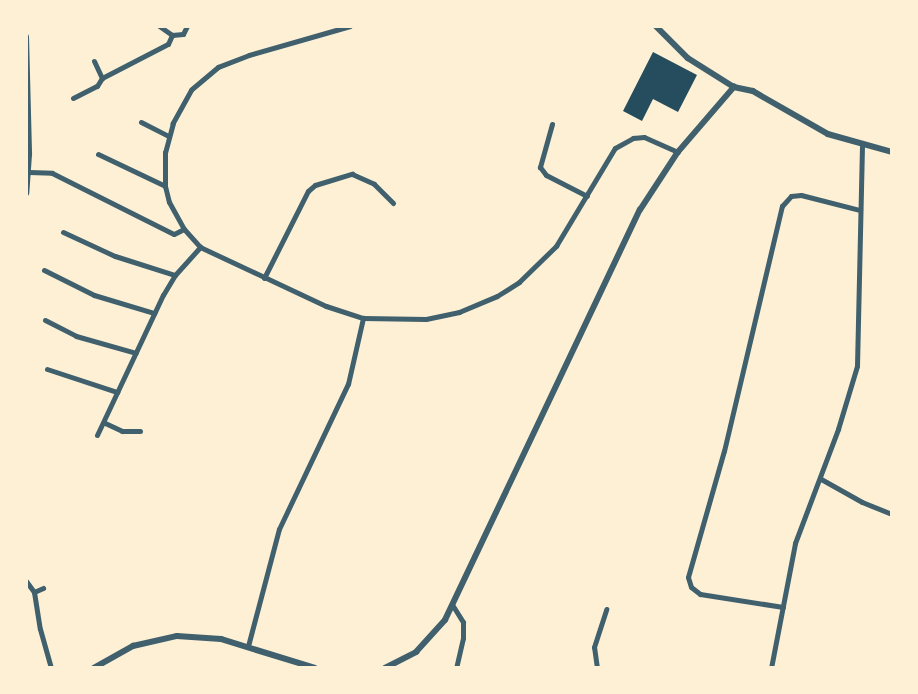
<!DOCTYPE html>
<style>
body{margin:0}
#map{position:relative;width:918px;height:694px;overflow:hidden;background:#fdf0d5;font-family:Karla,sans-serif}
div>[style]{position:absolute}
.building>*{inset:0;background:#264d5e}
.minor>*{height:5px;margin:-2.5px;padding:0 2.5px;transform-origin:2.5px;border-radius:2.5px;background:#3f606c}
.tertiary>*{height:5.5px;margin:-2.75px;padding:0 2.75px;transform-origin:2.75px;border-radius:2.75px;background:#3f606c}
span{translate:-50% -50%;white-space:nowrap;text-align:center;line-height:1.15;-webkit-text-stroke:4.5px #fdf0d5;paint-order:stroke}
.frame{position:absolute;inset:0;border:28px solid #fdf0d5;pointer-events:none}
</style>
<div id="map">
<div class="building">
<div style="clip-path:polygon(653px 52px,697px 75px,678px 112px,653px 99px,642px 121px,623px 111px)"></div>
</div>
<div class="minor">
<div style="left:350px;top:26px;width:105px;rotate:164deg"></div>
<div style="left:249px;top:55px;width:33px;rotate:159deg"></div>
<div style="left:218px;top:67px;width:35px;rotate:140deg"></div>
<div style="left:191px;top:90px;width:38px;rotate:119deg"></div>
<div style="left:173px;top:123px;width:30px;rotate:105deg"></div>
<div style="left:165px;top:152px;width:34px;rotate:90deg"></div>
<div style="left:165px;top:186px;width:16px;rotate:76deg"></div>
<div style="left:169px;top:202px;width:31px;rotate:61deg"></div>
<div style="left:184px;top:229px;width:24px;rotate:48deg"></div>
<div style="left:200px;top:247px;width:139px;rotate:25.1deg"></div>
<div style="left:326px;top:306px;width:39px;rotate:18deg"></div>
<div style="left:363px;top:318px;width:63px;rotate:0.9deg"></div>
<div style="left:426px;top:319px;width:34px;rotate:-12deg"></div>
<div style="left:459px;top:312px;width:41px;rotate:-22.8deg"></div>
<div style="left:497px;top:296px;width:26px;rotate:-32deg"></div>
<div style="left:519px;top:282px;width:52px;rotate:-44.2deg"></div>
<div style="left:556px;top:246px;width:114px;rotate:-59deg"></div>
<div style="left:615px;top:148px;width:21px;rotate:-29deg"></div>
<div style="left:633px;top:138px;width:11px;rotate:-5deg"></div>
<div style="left:644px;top:137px;width:37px;rotate:24deg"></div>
<div style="left:172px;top:35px;width:11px;rotate:-5deg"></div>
<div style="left:183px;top:34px;width:9px;rotate:-63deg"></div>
<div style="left:26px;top:36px;width:118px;rotate:88.5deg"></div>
<div style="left:29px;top:154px;width:39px;rotate:94deg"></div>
<div style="left:94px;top:61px;width:19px;rotate:65deg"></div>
<div style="left:73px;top:98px;width:27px;rotate:-27deg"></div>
<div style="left:97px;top:86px;width:9px;rotate:-58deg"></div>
<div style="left:102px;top:78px;width:74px;rotate:-27.3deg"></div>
<div style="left:168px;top:44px;width:10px;rotate:-66deg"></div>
<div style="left:172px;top:35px;width:16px;rotate:-145deg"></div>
<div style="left:141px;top:122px;width:30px;rotate:27deg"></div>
<div style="left:552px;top:124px;width:45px;rotate:105.6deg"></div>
<div style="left:540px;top:167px;width:10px;rotate:53deg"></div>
<div style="left:546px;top:175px;width:46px;rotate:27.1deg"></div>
<div style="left:98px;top:154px;width:74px;rotate:25.5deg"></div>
<div style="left:29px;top:172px;width:23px;rotate:2deg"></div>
<div style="left:52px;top:173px;width:136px;rotate:26.6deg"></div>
<div style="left:174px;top:234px;width:11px;rotate:-27deg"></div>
<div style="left:63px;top:232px;width:57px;rotate:24.8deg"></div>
<div style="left:115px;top:256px;width:63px;rotate:17.6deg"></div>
<div style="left:44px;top:270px;width:56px;rotate:26.6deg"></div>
<div style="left:94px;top:295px;width:63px;rotate:16.7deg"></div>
<div style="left:264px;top:278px;width:97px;rotate:-63.2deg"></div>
<div style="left:308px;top:191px;width:9px;rotate:-41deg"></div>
<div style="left:315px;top:185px;width:39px;rotate:-17deg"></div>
<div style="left:352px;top:174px;width:24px;rotate:24deg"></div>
<div style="left:374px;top:184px;width:27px;rotate:45deg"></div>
<div style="left:45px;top:320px;width:35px;rotate:27deg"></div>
<div style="left:76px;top:336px;width:62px;rotate:15.8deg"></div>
<div style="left:47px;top:369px;width:74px;rotate:18.2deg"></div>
<div style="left:105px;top:423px;width:19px;rotate:25deg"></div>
<div style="left:122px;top:431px;width:18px"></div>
<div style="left:97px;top:435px;width:155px;rotate:-64.8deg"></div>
<div style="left:163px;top:295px;width:23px;rotate:-59deg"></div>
<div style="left:175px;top:275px;width:38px;rotate:-48deg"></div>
<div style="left:821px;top:479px;width:47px;rotate:29.3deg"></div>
<div style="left:862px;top:502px;width:32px;rotate:22deg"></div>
<div style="left:26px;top:581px;width:14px;rotate:54deg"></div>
<div style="left:34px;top:592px;width:37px;rotate:81deg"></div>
<div style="left:40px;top:629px;width:41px;rotate:74.2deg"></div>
<div style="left:34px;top:592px;width:10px;rotate:-24deg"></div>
<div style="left:453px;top:606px;width:19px;rotate:58deg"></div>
<div style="left:463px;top:622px;width:16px;rotate:90deg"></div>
<div style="left:463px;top:638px;width:31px;rotate:103deg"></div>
<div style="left:783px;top:607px;width:84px;rotate:-171.1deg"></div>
<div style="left:700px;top:594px;width:11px;rotate:-142deg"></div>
<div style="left:691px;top:587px;width:10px;rotate:-107deg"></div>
<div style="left:688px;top:577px;width:131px;rotate:-74.1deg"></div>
<div style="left:724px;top:451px;width:252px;rotate:-76.7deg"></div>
<div style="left:782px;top:206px;width:13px;rotate:-48deg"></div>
<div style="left:791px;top:196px;width:10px;rotate:-6deg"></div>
<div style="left:801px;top:195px;width:61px;rotate:14.3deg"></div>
<div style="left:248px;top:646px;width:121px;rotate:-75.2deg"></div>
<div style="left:279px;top:529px;width:161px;rotate:-64.6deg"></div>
<div style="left:348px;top:384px;width:68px;rotate:-77.2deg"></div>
<div style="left:597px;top:668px;width:21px;rotate:-98deg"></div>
<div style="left:594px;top:647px;width:40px;rotate:-72deg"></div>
<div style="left:771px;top:668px;width:127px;rotate:-79.1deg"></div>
<div style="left:795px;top:543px;width:122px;rotate:-69.3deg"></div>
<div style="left:838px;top:429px;width:66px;rotate:-73.2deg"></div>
<div style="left:857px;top:366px;width:221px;rotate:-88.7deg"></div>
</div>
<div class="tertiary">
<div style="left:656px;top:26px;width:45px;rotate:45deg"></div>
<div style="left:688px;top:58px;width:54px;rotate:32.2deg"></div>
<div style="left:734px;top:87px;width:19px;rotate:12deg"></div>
<div style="left:753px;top:91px;width:86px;rotate:29.8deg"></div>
<div style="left:828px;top:134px;width:66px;rotate:15.7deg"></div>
<div style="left:94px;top:668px;width:45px;rotate:-29.4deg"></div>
<div style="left:133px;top:646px;width:45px;rotate:-12.8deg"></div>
<div style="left:177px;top:636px;width:44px;rotate:3.9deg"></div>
<div style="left:221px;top:639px;width:98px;rotate:17.1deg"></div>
<div style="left:385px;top:668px;width:35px;rotate:-27deg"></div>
<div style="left:416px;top:652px;width:43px;rotate:-47.8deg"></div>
<div style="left:445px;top:620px;width:454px;rotate:-64.6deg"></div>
<div style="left:640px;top:210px;width:69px;rotate:-56.8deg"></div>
<div style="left:678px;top:152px;width:86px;rotate:-49.3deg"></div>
</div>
<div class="frame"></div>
</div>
